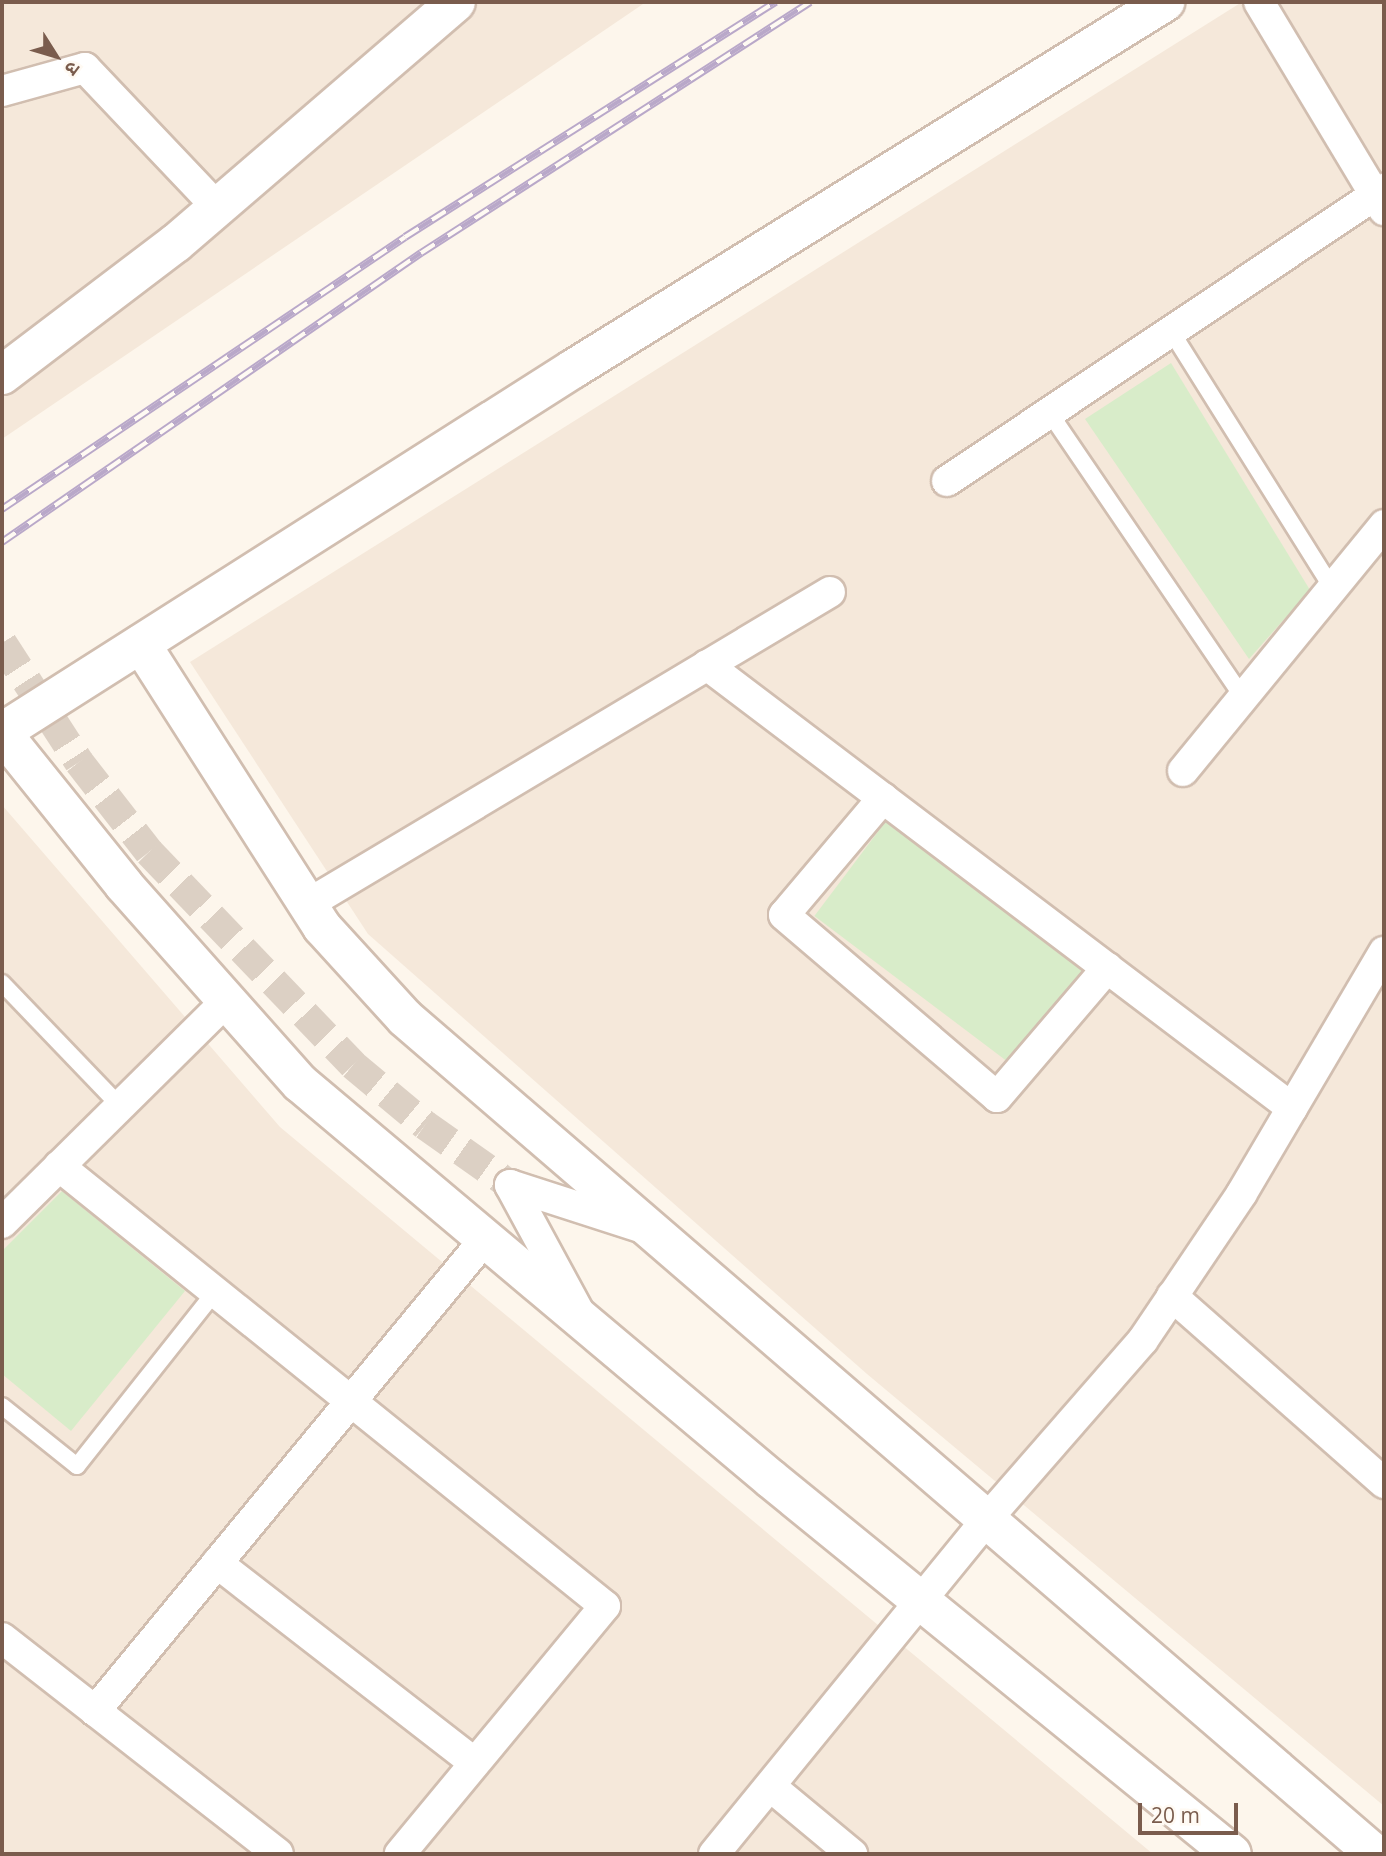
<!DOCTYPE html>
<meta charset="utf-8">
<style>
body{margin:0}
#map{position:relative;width:1386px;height:1856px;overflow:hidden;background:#fdf6ec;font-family:"Open Sans","Noto Sans Devanagari",sans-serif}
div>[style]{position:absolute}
.residential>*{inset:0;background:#f5e8da}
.green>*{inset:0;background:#d8ecc9;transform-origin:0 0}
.street-tunnel>*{height:30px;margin-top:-15px;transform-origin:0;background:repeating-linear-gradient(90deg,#dcd0c4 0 30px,transparent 0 45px)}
.roads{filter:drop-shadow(2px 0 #d1beb0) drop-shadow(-2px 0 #d1beb0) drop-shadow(0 2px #d1beb0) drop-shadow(0 -2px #d1beb0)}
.lane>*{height:16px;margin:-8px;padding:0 8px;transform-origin:8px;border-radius:8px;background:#fff}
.street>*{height:30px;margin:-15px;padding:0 15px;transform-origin:15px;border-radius:15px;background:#fff}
.secondary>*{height:38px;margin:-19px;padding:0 19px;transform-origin:19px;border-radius:19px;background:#fff}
.rail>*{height:8px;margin-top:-4px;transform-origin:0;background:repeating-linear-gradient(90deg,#fffaf3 0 16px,#b9a8c9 0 32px);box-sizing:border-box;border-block:2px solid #b9a8c9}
span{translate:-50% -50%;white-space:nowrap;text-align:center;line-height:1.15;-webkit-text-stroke:7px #fffaf3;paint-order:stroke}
.frame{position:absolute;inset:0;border:4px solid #7a5c4d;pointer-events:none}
.north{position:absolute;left:21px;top:21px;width:70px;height:70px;-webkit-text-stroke:5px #fffaf3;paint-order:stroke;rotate:127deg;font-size:19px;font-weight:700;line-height:28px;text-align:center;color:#7a5c4d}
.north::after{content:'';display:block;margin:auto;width:24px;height:32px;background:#7a5c4d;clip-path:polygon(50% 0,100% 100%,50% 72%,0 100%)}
.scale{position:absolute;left:1138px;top:1803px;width:100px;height:32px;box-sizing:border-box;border:4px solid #7a5c4d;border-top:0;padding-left:9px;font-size:21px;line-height:24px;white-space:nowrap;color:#7a5c4d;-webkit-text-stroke:5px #fffaf3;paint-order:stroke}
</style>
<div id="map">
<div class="residential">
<div style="clip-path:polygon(2px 2px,646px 2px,2px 439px)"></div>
<div style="clip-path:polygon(1242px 2px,1384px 2px,1384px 1806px,867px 1374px,368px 934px,190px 662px)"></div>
<div style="clip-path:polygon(2px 805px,280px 1127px,1153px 1854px,2px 1854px)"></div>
</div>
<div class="green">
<div style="clip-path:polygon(1171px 363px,1310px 590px,1249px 659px,1085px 419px)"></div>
<div style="left:886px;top:821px;width:247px;height:119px;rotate:37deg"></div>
<div style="clip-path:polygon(62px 1191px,185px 1291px,71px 1431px,2px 1374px,2px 1251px)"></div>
</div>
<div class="street-tunnel">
<div style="left:2px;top:643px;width:142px;rotate:57.1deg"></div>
<div style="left:79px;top:762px;width:114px;rotate:52.1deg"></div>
<div style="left:149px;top:852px;width:295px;rotate:46.2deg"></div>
<div style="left:353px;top:1065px;width:94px;rotate:39.8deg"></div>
<div style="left:425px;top:1125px;width:104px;rotate:35.2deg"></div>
</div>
<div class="roads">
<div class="lane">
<div style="left:1171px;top:331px;width:303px;rotate:57.9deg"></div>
<div style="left:1049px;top:412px;width:345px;rotate:55.8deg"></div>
<div style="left:2px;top:983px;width:170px;rotate:46.2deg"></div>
<div style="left:2px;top:1406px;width:96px;rotate:38.7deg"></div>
<div style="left:77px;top:1466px;width:222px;rotate:-51.6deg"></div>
</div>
<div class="street">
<div style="left:1259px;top:2px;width:243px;rotate:59deg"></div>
<div style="left:2px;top:91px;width:86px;rotate:-15.5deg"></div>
<div style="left:85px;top:68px;width:192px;rotate:46.5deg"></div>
<div style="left:947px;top:481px;width:526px;rotate:-33.75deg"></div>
<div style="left:707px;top:665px;width:734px;rotate:37.14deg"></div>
<div style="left:1183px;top:771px;width:318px;rotate:-50.7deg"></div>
<div style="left:883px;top:798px;width:153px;rotate:130.2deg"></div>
<div style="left:784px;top:915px;width:280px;rotate:40.5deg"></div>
<div style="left:997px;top:1097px;width:170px;rotate:-49.5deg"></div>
<div style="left:308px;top:904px;width:608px;rotate:-30.87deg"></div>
<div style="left:59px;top:1166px;width:701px;rotate:38.86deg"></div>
<div style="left:605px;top:1606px;width:322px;rotate:129.6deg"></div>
<div style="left:510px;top:1185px;width:142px;rotate:61.5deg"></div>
<div style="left:510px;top:1185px;width:140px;rotate:17.9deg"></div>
<div style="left:2px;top:1223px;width:317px;rotate:-44.7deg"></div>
<div style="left:1172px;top:1296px;width:283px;rotate:41.4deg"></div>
<div style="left:217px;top:1563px;width:326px;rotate:37.8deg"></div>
<div style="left:2px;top:1638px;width:350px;rotate:38deg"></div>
<div style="left:95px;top:1711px;width:612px;rotate:-50.43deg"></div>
<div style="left:770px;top:1786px;width:107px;rotate:39.7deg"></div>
<div style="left:714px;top:1854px;width:431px;rotate:-50.8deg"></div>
<div style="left:986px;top:1520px;width:239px;rotate:-48.9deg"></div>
<div style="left:1143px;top:1340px;width:177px;rotate:-56deg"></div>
<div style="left:1242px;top:1193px;width:280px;rotate:-59.5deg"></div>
</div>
<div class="secondary">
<div style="left:2px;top:375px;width:218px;rotate:-37.2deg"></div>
<div style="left:176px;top:243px;width:369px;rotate:-40.7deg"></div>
<div style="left:141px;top:644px;width:336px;rotate:57.4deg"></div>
<div style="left:322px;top:927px;width:123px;rotate:47.6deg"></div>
<div style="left:405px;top:1018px;width:1281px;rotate:40.76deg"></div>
<div style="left:2px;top:732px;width:677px;rotate:-32.45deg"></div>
<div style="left:573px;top:369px;width:697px;rotate:-31.8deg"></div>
<div style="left:2px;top:733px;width:195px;rotate:51.2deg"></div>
<div style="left:124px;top:885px;width:265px;rotate:48.4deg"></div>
<div style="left:300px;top:1083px;width:615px;rotate:40.06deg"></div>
<div style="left:771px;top:1479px;width:594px;rotate:39.13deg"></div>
</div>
</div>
<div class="rail">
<div style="left:2px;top:509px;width:486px;rotate:-34deg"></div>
<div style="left:405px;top:237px;width:439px;rotate:-32.4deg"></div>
<div style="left:2px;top:542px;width:509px;rotate:-34.6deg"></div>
<div style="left:421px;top:253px;width:463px;rotate:-32.8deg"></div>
</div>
<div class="frame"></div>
<div class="north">उ</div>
<div class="scale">20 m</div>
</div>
